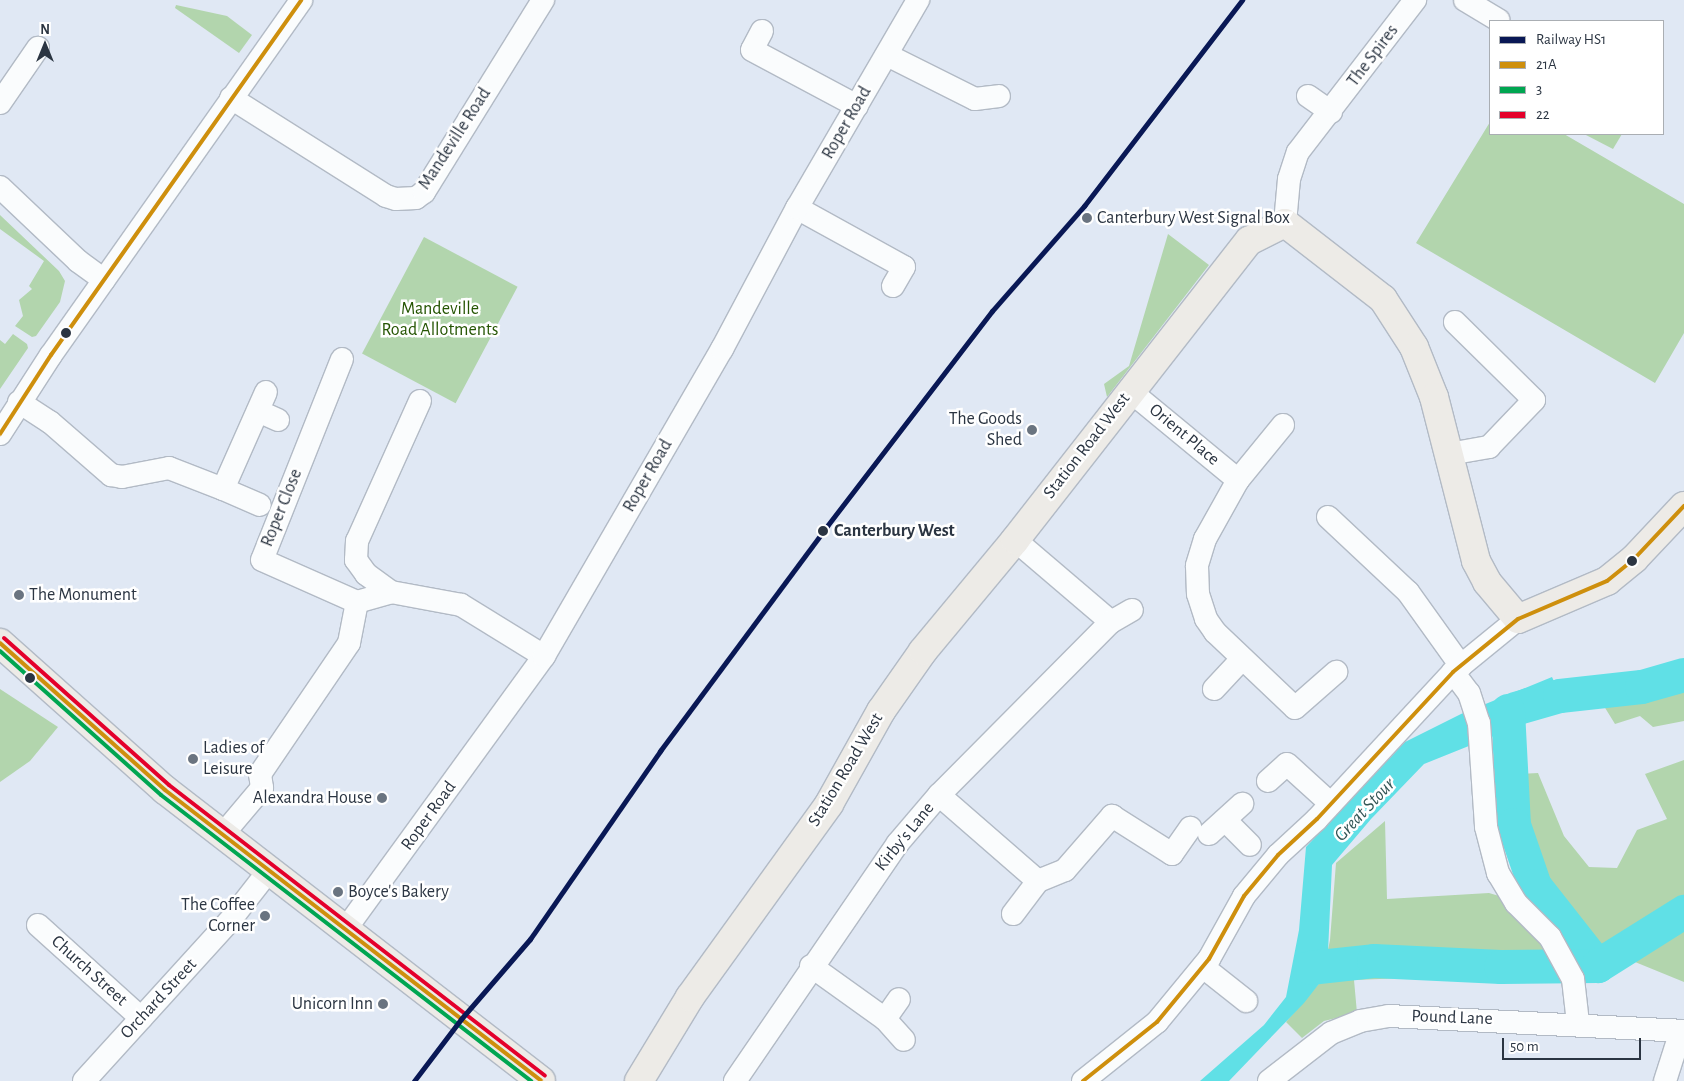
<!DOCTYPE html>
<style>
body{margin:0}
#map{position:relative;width:1684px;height:1081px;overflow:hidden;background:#e0e8f4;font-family:"Alegreya Sans",sans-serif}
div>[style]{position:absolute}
.green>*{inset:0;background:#b2d5ad;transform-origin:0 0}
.water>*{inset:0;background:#60e0e6}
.river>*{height:34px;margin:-17px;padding:0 17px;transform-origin:17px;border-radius:17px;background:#60e0e6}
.roads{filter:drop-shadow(1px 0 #b2bac5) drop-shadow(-1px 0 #b2bac5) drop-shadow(0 1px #b2bac5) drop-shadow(0 -1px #b2bac5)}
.minor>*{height:22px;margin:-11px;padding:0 11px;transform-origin:11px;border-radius:11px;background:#fafcfd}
.major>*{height:28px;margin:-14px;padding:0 14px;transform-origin:14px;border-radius:14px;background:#edebe7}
.bus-1>*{height:4px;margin:-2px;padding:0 2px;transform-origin:2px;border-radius:2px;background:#ce8f0d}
.bus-2>*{height:4px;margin:-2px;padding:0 2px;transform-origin:2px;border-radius:2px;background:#00a651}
.bus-3>*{height:4px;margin:-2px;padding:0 2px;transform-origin:2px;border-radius:2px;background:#e4002b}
.rail-1>*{height:5px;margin:-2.5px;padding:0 2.5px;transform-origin:2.5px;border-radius:2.5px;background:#091855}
.dots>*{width:14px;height:14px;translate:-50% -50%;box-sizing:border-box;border:2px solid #fff;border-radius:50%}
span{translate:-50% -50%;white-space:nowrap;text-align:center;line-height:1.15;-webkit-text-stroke:5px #fff;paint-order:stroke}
.street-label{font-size:18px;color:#2b3542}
.poi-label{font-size:18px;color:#2b3542}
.left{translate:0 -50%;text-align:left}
.right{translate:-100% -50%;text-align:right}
.park-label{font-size:18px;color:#255503}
.stop-label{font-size:18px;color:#2b3542;font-weight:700}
.water-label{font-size:19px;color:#345656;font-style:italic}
.legend{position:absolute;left:1489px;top:20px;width:175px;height:115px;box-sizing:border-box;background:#fff;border:1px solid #aaaeb3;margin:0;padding:6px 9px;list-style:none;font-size:15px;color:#2b3542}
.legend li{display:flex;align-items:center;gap:10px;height:25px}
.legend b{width:25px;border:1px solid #aaaeb3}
.north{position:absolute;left:20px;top:20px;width:50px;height:50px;-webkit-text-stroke:4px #fff;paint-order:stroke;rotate:0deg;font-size:14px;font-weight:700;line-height:20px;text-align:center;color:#2b3542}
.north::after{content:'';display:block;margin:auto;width:18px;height:22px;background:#2b3542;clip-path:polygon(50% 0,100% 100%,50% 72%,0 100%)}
.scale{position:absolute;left:1502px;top:1038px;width:139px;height:22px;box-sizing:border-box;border:2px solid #2b3542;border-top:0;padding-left:6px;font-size:15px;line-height:18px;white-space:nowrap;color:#2b3542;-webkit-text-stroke:4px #fff;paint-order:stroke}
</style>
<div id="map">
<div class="green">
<div style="clip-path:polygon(176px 5px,227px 16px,252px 35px,239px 53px,175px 8px)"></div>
<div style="clip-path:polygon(1490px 122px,1490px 134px,1564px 134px,1684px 204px,1684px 333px,1655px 383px,1416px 243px)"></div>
<div style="clip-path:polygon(1584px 134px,1622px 134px,1613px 149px)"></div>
<div style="clip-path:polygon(0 215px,59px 271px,65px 281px,60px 302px,36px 336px,32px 337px,15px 326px,23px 316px,19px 300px,32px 289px,29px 286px,44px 261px,0 229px)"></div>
<div style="clip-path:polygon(1168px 234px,1209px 265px,1107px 397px,1104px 384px,1129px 366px)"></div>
<div style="left:424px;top:237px;width:106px;height:132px;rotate:28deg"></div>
<div style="clip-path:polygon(13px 334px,27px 344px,28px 348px,0 389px,0 340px,5px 344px)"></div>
<div style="clip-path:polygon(1684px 684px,1684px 721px,1653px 727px,1640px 716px,1615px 724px,1599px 698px,1658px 692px)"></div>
<div style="clip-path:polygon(0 689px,58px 727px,30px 761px,0 782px)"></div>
<div style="clip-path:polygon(1684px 760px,1684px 982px,1591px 944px,1554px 902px,1535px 868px,1520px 824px,1516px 774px,1538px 773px,1564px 836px,1589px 867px,1617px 868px,1637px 830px,1667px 819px,1645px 774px)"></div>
<div style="clip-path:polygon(1385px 821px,1387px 899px,1489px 893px,1506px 898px,1548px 937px,1559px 972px,1354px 980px,1357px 1013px,1324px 1021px,1302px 1038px,1286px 1022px,1322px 980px,1330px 940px,1336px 863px)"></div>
</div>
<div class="water">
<div style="clip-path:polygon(1552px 677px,1566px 707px,1424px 764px,1371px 819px,1332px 865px,1328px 952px,1322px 980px,1304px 1003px,1229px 1081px,1200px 1081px,1264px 1025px,1286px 997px,1299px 930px,1306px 847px,1405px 742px,1461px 714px)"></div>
</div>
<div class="river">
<div style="left:1515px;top:709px;width:47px;rotate:-16.1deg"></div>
<div style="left:1560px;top:696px;width:82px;rotate:-6.3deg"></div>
<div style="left:1642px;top:687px;width:44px;rotate:-15.9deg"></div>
<div style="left:1508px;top:711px;width:114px;rotate:87deg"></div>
<div style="left:1514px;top:825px;width:65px;rotate:71deg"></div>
<div style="left:1535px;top:886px;width:102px;rotate:51.8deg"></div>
<div style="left:1310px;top:968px;width:64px;rotate:-6.2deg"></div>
<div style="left:1374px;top:961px;width:127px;rotate:2.7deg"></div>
<div style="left:1501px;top:967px;width:97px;rotate:-0.6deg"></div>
<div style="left:1598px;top:966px;width:102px;rotate:-32.1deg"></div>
</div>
<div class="roads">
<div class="minor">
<div style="left:1465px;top:0;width:39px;rotate:31deg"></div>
<div style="left:762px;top:31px;width:21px;rotate:118deg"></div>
<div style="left:752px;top:50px;width:119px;rotate:28.1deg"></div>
<div style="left:887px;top:55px;width:98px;rotate:26.6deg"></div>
<div style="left:975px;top:99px;width:24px;rotate:-7deg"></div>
<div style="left:1308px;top:96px;width:28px;rotate:35deg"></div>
<div style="left:231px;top:98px;width:183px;rotate:32.3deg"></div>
<div style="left:386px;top:196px;width:10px;rotate:17deg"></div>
<div style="left:396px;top:199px;width:20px;rotate:-3deg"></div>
<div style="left:416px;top:198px;width:10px;rotate:-37deg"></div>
<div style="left:424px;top:192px;width:226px;rotate:-58.2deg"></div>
<div style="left:0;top:103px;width:67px;rotate:-55.4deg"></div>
<div style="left:0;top:187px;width:108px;rotate:43.5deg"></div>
<div style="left:78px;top:261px;width:32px;rotate:36deg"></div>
<div style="left:797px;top:208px;width:122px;rotate:28.9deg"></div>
<div style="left:904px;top:267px;width:22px;rotate:120deg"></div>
<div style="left:1285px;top:223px;width:44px;rotate:-84.8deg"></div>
<div style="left:1289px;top:179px;width:28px;rotate:-72deg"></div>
<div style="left:1298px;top:152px;width:192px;rotate:-52.4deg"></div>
<div style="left:342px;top:359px;width:216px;rotate:111.7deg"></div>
<div style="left:262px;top:560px;width:104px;rotate:23.9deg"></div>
<div style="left:357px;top:602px;width:35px;rotate:-16deg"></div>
<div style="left:1130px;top:391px;width:140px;rotate:39.5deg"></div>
<div style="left:420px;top:401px;width:154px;rotate:114.2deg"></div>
<div style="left:357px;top:541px;width:19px;rotate:93deg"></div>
<div style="left:356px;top:560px;width:17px;rotate:54deg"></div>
<div style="left:366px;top:574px;width:31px;rotate:36deg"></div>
<div style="left:391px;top:592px;width:71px;rotate:10.5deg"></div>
<div style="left:461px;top:605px;width:97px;rotate:31.6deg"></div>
<div style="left:19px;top:402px;width:37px;rotate:33deg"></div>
<div style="left:50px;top:422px;width:81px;rotate:41deg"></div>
<div style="left:111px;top:475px;width:11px;rotate:10deg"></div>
<div style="left:122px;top:477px;width:48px;rotate:-10.8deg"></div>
<div style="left:169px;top:468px;width:58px;rotate:21.3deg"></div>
<div style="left:223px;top:489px;width:106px;rotate:-66.1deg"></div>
<div style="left:258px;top:411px;width:22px;rotate:24deg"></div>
<div style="left:1283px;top:425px;width:71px;rotate:129.3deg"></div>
<div style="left:1238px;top:480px;width:68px;rotate:119.2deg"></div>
<div style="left:1205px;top:539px;width:28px;rotate:107deg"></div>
<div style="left:1197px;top:566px;width:28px;rotate:88deg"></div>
<div style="left:1198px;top:594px;width:26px;rotate:72deg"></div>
<div style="left:1206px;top:619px;width:16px;rotate:55deg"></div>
<div style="left:1215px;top:632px;width:110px;rotate:43.5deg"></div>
<div style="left:1295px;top:708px;width:55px;rotate:-41.3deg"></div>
<div style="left:0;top:434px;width:94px;rotate:-57.2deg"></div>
<div style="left:51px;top:355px;width:434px;rotate:-54.8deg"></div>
<div style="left:1449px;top:454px;width:41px;rotate:-9.9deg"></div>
<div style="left:1489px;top:447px;width:65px;rotate:-46.2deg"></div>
<div style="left:1534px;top:400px;width:111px;rotate:-135.4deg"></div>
<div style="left:223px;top:489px;width:40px;rotate:23.4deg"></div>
<div style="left:1328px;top:517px;width:110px;rotate:43.2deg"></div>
<div style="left:1408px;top:592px;width:91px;rotate:54.4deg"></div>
<div style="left:1015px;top:540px;width:126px;rotate:40.5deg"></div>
<div style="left:1453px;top:672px;width:26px;rotate:53deg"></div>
<div style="left:1469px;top:693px;width:32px;rotate:72deg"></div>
<div style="left:1479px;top:723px;width:104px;rotate:86.1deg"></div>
<div style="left:1486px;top:827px;width:48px;rotate:75.4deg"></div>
<div style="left:1498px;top:873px;width:35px;rotate:59deg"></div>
<div style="left:1516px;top:903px;width:48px;rotate:45deg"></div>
<div style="left:1550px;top:937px;width:48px;rotate:61.3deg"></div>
<div style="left:1573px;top:979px;width:44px;rotate:83.5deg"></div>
<div style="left:1214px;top:689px;width:41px;rotate:-47deg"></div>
<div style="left:1268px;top:781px;width:25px;rotate:-42deg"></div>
<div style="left:1287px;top:764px;width:59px;rotate:42.3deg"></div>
<div style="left:939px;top:795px;width:131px;rotate:41deg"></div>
<div style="left:1038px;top:881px;width:29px;rotate:-22deg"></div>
<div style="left:1065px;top:870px;width:72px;rotate:-49deg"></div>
<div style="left:1112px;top:816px;width:71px;rotate:32.3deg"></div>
<div style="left:1172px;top:854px;width:32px;rotate:-55deg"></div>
<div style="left:1225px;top:820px;width:35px;rotate:45deg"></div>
<div style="left:224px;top:833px;width:59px;rotate:-49.8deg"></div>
<div style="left:262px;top:788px;width:14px;rotate:-98deg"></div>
<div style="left:260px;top:774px;width:158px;rotate:-55.8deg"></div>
<div style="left:349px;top:643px;width:42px;rotate:-79deg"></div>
<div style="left:1209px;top:834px;width:45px;rotate:-42.3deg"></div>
<div style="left:1013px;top:914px;width:41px;rotate:-52.9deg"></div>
<div style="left:38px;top:925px;width:139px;rotate:42.1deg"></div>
<div style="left:345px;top:930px;width:339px;rotate:-54deg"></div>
<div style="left:544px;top:656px;width:355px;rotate:-59.9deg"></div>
<div style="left:722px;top:349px;width:160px;rotate:-62deg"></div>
<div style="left:797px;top:208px;width:241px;rotate:-59.8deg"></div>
<div style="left:811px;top:966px;width:91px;rotate:35.6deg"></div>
<div style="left:885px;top:1019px;width:28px;rotate:48deg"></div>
<div style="left:1203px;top:967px;width:55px;rotate:38.3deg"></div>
<div style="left:885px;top:1019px;width:24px;rotate:-55deg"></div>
<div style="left:84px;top:1081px;width:214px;rotate:-47.7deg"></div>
<div style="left:228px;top:923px;width:68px;rotate:-52.1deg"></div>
<div style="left:735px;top:1081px;width:288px;rotate:-55.6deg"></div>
<div style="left:898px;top:843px;width:63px;rotate:-49.5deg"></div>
<div style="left:939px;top:795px;width:244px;rotate:-45.2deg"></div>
<div style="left:1111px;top:622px;width:24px;rotate:-30deg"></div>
<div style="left:1083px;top:1081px;width:95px;rotate:-38.6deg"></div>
<div style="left:1157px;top:1022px;width:82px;rotate:-50.5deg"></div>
<div style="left:1209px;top:959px;width:72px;rotate:-60.9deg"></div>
<div style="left:1244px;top:896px;width:53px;rotate:-50.3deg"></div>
<div style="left:1278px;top:855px;width:53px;rotate:-42.7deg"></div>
<div style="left:1317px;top:819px;width:200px;rotate:-47.2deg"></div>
<div style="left:1453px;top:672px;width:84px;rotate:-39.2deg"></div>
<div style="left:1269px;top:1081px;width:78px;rotate:-37.7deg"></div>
<div style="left:1331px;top:1033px;width:31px;rotate:-22deg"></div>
<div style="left:1360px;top:1021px;width:29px;rotate:-10deg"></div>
<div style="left:1389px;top:1016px;width:295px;rotate:2.9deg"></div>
<div style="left:1665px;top:1081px;width:52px;rotate:-72.3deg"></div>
</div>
<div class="major">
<div style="left:0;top:643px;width:221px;rotate:41.7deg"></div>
<div style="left:165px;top:790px;width:475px;rotate:37.7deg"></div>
<div style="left:639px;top:1081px;width:98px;rotate:-58.7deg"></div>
<div style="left:690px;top:997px;width:238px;rotate:-54.2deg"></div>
<div style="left:829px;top:804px;width:107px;rotate:-60.8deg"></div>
<div style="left:881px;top:711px;width:73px;rotate:-55deg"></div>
<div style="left:923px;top:651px;width:144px;rotate:-50.3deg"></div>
<div style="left:1015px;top:540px;width:380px;rotate:-52deg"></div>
<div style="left:1249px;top:241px;width:40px;rotate:-26.6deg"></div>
<div style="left:1285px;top:223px;width:124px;rotate:37.8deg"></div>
<div style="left:1383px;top:299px;width:57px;rotate:57.1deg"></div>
<div style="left:1414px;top:347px;width:54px;rotate:68.2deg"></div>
<div style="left:1434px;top:397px;width:169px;rotate:75.6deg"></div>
<div style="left:1476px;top:561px;width:24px;rotate:62deg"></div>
<div style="left:1487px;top:582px;width:48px;rotate:50deg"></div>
<div style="left:1518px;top:619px;width:97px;rotate:-23.1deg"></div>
<div style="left:1607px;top:581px;width:35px;rotate:-39deg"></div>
<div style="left:1634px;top:559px;width:73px;rotate:-46.7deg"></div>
</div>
</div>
<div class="bus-1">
<div style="left:0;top:434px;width:94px;rotate:-57.2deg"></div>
<div style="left:51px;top:355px;width:434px;rotate:-54.8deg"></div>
<div style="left:0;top:643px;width:221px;rotate:41.7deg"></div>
<div style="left:165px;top:790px;width:475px;rotate:37.7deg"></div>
<div style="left:1083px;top:1081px;width:95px;rotate:-38.6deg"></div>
<div style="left:1157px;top:1022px;width:82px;rotate:-50.5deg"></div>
<div style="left:1209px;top:959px;width:72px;rotate:-60.9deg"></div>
<div style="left:1244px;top:896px;width:53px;rotate:-50.3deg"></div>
<div style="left:1278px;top:855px;width:53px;rotate:-42.7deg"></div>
<div style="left:1317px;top:819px;width:200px;rotate:-47.2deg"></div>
<div style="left:1453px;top:672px;width:84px;rotate:-39.2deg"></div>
<div style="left:1518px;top:619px;width:97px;rotate:-23.1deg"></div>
<div style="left:1607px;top:581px;width:35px;rotate:-39deg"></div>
<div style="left:1634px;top:559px;width:73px;rotate:-46.7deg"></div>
</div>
<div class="bus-2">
<div style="left:0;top:651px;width:216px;rotate:41.8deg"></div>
<div style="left:161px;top:795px;width:468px;rotate:37.7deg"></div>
</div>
<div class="bus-3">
<div style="left:4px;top:638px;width:221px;rotate:41.7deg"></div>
<div style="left:169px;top:785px;width:475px;rotate:37.7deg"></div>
</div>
<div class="rail-1">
<div style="left:414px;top:1081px;width:78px;rotate:-52.8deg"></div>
<div style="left:461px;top:1019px;width:106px;rotate:-49.2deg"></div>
<div style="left:530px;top:939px;width:229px;rotate:-55.3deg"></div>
<div style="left:660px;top:751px;width:280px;rotate:-53.4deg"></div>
<div style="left:827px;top:526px;width:271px;rotate:-52.5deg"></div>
<div style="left:992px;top:311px;width:140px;rotate:-48.8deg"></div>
<div style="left:1084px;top:206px;width:260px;rotate:-52.5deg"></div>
</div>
<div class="dots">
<div style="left:1087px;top:218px;background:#6a7480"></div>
<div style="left:66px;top:333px;background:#2b3542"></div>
<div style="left:1032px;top:430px;background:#6a7480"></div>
<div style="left:823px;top:531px;background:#2b3542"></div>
<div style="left:1632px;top:561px;background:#2b3542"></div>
<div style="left:19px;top:595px;background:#6a7480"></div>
<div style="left:30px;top:678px;background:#2b3542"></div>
<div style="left:193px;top:759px;background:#6a7480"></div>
<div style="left:382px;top:798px;background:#6a7480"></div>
<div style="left:338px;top:892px;background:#6a7480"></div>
<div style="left:265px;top:916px;background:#6a7480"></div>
<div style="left:383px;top:1004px;background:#6a7480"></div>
</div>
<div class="street-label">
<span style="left:1373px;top:56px;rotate:-53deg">The Spires</span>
<span style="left:847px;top:123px;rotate:-60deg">Roper Road</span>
<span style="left:455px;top:139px;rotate:-57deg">Mandeville Road</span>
<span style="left:1184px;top:435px;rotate:40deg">Orient Place</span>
<span style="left:1087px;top:446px;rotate:-52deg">Station Road West</span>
<span style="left:648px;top:476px;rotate:-60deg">Roper Road</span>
<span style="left:282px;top:508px;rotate:-68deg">Roper Close</span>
<span style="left:846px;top:770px;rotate:-59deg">Station Road West</span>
<span style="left:429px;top:816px;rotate:-54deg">Roper Road</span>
<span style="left:905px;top:837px;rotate:-51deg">Kirby's Lane</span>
<span style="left:89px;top:971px;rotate:42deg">Church Street</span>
<span style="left:159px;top:999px;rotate:-47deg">Orchard Street</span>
<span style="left:1452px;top:1018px;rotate:2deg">Pound Lane</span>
</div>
<div class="poi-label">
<span class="left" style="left:1097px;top:218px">Canterbury West Signal Box</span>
<span class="right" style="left:1022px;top:430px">The Goods<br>Shed</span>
<span class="left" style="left:29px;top:595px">The Monument</span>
<span class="left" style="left:203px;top:759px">Ladies of<br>Leisure</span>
<span class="right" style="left:372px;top:798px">Alexandra House</span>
<span class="left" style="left:348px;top:892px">Boyce's Bakery</span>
<span class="right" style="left:255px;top:916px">The Coffee<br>Corner</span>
<span class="right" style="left:373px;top:1004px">Unicorn Inn</span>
</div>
<div class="park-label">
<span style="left:440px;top:320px">Mandeville<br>Road Allotments</span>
</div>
<div class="stop-label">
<span class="left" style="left:834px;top:531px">Canterbury West</span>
</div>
<div class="water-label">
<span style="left:1365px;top:810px;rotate:-47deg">Great Stour</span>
</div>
<ul class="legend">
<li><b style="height:6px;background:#091855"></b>Railway HS1</li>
<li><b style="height:6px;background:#ce8f0d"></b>21A</li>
<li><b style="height:6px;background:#00a651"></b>3</li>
<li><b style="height:6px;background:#e4002b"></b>22</li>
</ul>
<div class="north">N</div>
<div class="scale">50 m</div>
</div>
